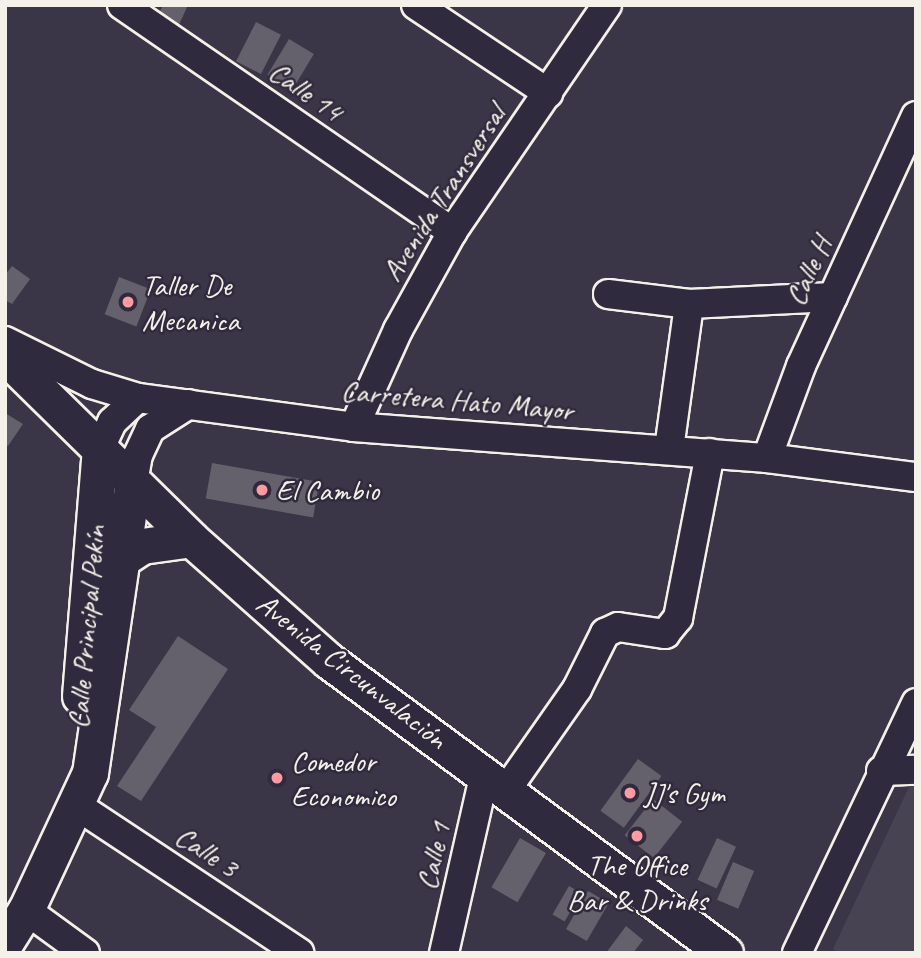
<!DOCTYPE html>
<meta charset="utf-8">
<style>
body{margin:0}
#map{position:relative;width:921px;height:958px;overflow:hidden;background:#3b3647;font-family:Caveat,sans-serif}
div>[style]{position:absolute}
.built>*{inset:0;background:#484352}
.building>*{inset:0;background:#65616c;transform-origin:0 0}
.roads{filter:drop-shadow(2px 0 #f4f1e8) drop-shadow(-2px 0 #f4f1e8) drop-shadow(0 2px #f4f1e8) drop-shadow(0 -2px #f4f1e8)}
.minor>*{height:28px;margin:-14px;padding:0 14px;transform-origin:14px;border-radius:14px;background:#2f2a3d}
.major>*{height:35px;margin:-17.5px;padding:0 17.5px;transform-origin:17.5px;border-radius:17.5px;background:#2f2a3d}
.dots>*{width:19px;height:19px;translate:-50% -50%;box-sizing:border-box;border:4px solid #2f2a3d;border-radius:50%}
span{translate:-50% -50%;white-space:nowrap;text-align:center;line-height:1.15;-webkit-text-stroke:5px #2f2a3d;paint-order:stroke}
.street-label{font-size:30px;color:#f4f1e8}
.poi-label{font-size:30px;color:#f4f1e8}
.left{translate:0 -50%;text-align:left}
.frame{position:absolute;inset:0;border:7px solid #f4f1e8;pointer-events:none}
</style>
<div id="map">
<div class="built">
<div style="clip-path:polygon(916px 772px,916px 953px,839px 953px,833px 949px)"></div>
</div>
<div class="building">
<div style="clip-path:polygon(163px 5px,188px 5px,177px 29px,156px 20px)"></div>
<div style="left:256px;top:22px;width:28px;height:44px;rotate:27deg"></div>
<div style="left:289px;top:39px;width:29px;height:42px;rotate:31deg"></div>
<div style="clip-path:polygon(12px 266px,30px 279px,12px 304px,5px 300px,5px 275px)"></div>
<div style="left:119px;top:277px;width:34px;height:40px;rotate:21deg"></div>
<div style="clip-path:polygon(5px 413px,23px 424px,8px 446px,5px 444px)"></div>
<div style="left:212px;top:463px;width:109px;height:36px;rotate:10deg"></div>
<div style="clip-path:polygon(178px 636px,228px 669px,141px 801px,117px 786px,156px 727px,129px 710px)"></div>
<div style="left:638px;top:759px;width:29px;height:64px;rotate:36deg"></div>
<div style="left:653px;top:799px;width:37px;height:46px;rotate:38deg"></div>
<div style="left:520px;top:838px;width:30px;height:57px;rotate:30deg"></div>
<div style="left:717px;top:838px;width:21px;height:46px;rotate:25deg"></div>
<div style="left:733px;top:862px;width:23px;height:41px;rotate:23deg"></div>
<div style="left:569px;top:886px;width:14px;height:33px;rotate:30deg"></div>
<div style="left:588px;top:891px;width:24px;height:44px;rotate:30deg"></div>
<div style="clip-path:polygon(626px 926px,643px 940px,633px 953px,606px 953px)"></div>
</div>
<div class="roads">
<div class="minor">
<div style="left:122px;top:5px;width:401px;rotate:34.5deg"></div>
<div style="left:416px;top:5px;width:159px;rotate:33.7deg"></div>
<div style="left:608px;top:294px;width:82px;rotate:7deg"></div>
<div style="left:689px;top:304px;width:144px;rotate:-2.8deg"></div>
<div style="left:5px;top:341px;width:97px;rotate:26.3deg"></div>
<div style="left:92px;top:384px;width:48px;rotate:16.9deg"></div>
<div style="left:138px;top:398px;width:218px;rotate:7.6deg"></div>
<div style="left:354px;top:427px;width:414px;rotate:4.3deg"></div>
<div style="left:767px;top:458px;width:150px;rotate:7.3deg"></div>
<div style="left:354px;top:427px;width:107px;rotate:-65.6deg"></div>
<div style="left:398px;top:330px;width:112px;rotate:-61.1deg"></div>
<div style="left:452px;top:232px;width:275px;rotate:-55.7deg"></div>
<div style="left:100px;top:448px;width:29px;rotate:-65deg"></div>
<div style="left:112px;top:422px;width:35px;rotate:-43deg"></div>
<div style="left:669px;top:449px;width:146px;rotate:-82.1deg"></div>
<div style="left:767px;top:458px;width:98px;rotate:-69.7deg"></div>
<div style="left:801px;top:366px;width:275px;rotate:-65.3deg"></div>
<div style="left:133px;top:483px;width:28px;rotate:-80deg"></div>
<div style="left:138px;top:455px;width:29px;rotate:-65deg"></div>
<div style="left:150px;top:429px;width:46px;rotate:-32.7deg"></div>
<div style="left:881px;top:771px;width:35px;rotate:-2deg"></div>
<div style="left:507px;top:789px;width:122px;rotate:-55deg"></div>
<div style="left:577px;top:689px;width:63px;rotate:-63.4deg"></div>
<div style="left:605px;top:633px;width:14px;rotate:-25deg"></div>
<div style="left:618px;top:627px;width:48px;rotate:8.5deg"></div>
<div style="left:665px;top:634px;width:21px;rotate:-51deg"></div>
<div style="left:678px;top:618px;width:168px;rotate:-79deg"></div>
<div style="left:76px;top:805px;width:268px;rotate:33.5deg"></div>
<div style="left:26px;top:910px;width:73px;rotate:36.1deg"></div>
<div style="left:444px;top:953px;width:185px;rotate:-77.2deg"></div>
<div style="left:797px;top:953px;width:277px;rotate:-64.5deg"></div>
</div>
<div class="major">
<div style="left:5px;top:356px;width:261px;rotate:44.5deg"></div>
<div style="left:191px;top:539px;width:184px;rotate:41.5deg"></div>
<div style="left:329px;top:661px;width:492px;rotate:36.4deg"></div>
<div style="left:122px;top:559px;width:24px;rotate:-33deg"></div>
<div style="left:142px;top:546px;width:49px;rotate:-8.1deg"></div>
<div style="left:80px;top:696px;width:249px;rotate:-85.4deg"></div>
<div style="left:5px;top:943px;width:39px;rotate:-58deg"></div>
<div style="left:26px;top:910px;width:151px;rotate:-65deg"></div>
<div style="left:90px;top:773px;width:293px;rotate:-81.6deg"></div>
</div>
</div>
<div class="dots">
<div style="left:128px;top:302px;background:#ff9aa2"></div>
<div style="left:262px;top:490px;background:#ff9aa2"></div>
<div style="left:277px;top:778px;background:#ff9aa2"></div>
<div style="left:630px;top:793px;background:#ff9aa2"></div>
<div style="left:637px;top:836px;background:#ff9aa2"></div>
</div>
<div class="street-label">
<span style="left:306px;top:91px;rotate:35deg">Calle 14</span>
<span style="left:443px;top:193px;rotate:-57deg">Avenida Transversal</span>
<span style="left:808px;top:271px;rotate:-65deg">Calle H</span>
<span style="left:457px;top:400px;rotate:5deg">Carretera Hato Mayor</span>
<span style="left:86px;top:627px;rotate:-85deg">Calle Principal Pekín</span>
<span style="left:352px;top:671px;rotate:38deg">Avenida Circunvalación</span>
<span style="left:207px;top:851px;rotate:33deg">Calle 3</span>
<span style="left:433px;top:856px;rotate:-77deg">Calle 1</span>
</div>
<div class="poi-label">
<span class="left" style="left:142px;top:302px">Taller De<br>Mecanica</span>
<span class="left" style="left:276px;top:490px">El Cambio</span>
<span class="left" style="left:291px;top:778px">Comedor<br>Economico</span>
<span class="left" style="left:644px;top:793px">JJ's Gym</span>
<span style="left:637px;top:882px">The Office<br>Bar &amp; Drinks</span>
</div>
<div class="frame"></div>
</div>
